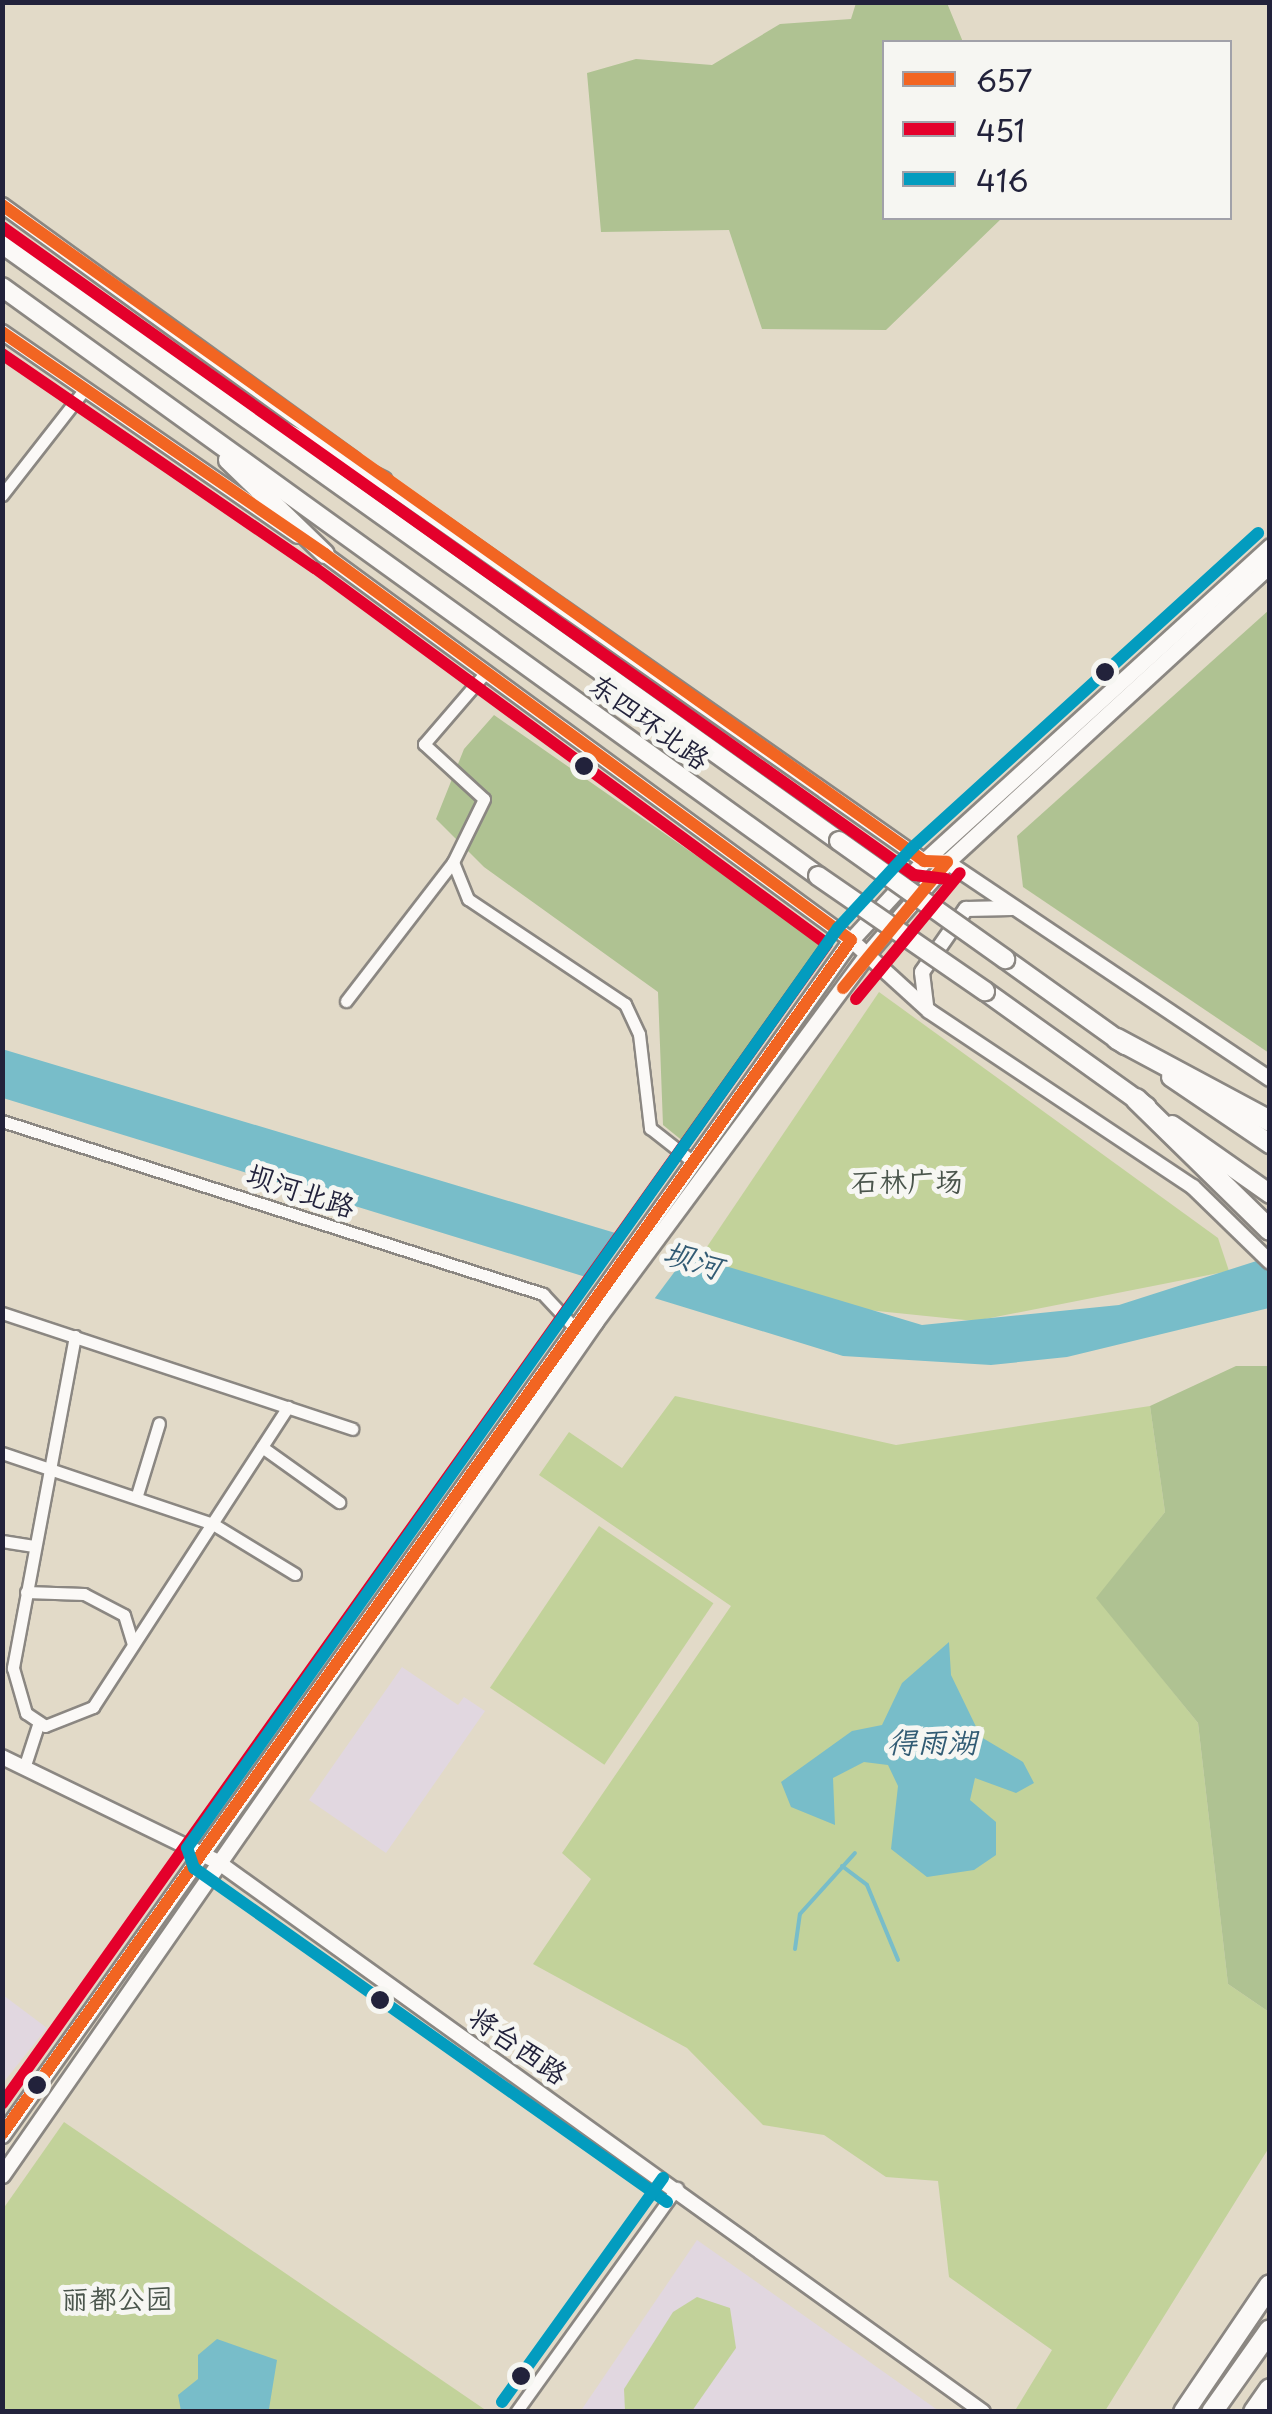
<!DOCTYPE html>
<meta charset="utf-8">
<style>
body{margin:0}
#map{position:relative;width:1272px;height:2414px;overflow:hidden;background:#e2dac8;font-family:"Playpen Sans","LXGW WenKai TC",sans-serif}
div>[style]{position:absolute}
.built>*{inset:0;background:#e1d7e0}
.green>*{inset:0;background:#c2d29a;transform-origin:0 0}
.forest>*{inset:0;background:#afc292}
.water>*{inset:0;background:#78bdc9}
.pier>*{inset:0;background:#e2dac8}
.stream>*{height:4px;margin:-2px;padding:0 2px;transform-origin:2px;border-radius:2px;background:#78bdc9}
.roads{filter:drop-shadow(2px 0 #8b8782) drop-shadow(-2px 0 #8b8782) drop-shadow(0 2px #8b8782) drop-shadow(0 -2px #8b8782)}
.minor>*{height:11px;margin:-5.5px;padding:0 5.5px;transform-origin:5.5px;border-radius:5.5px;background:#fbf9f7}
.tertiary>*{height:14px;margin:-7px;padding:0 7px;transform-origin:7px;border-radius:7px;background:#fbf9f7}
.secondary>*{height:15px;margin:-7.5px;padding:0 7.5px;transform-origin:7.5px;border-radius:7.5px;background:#fbf9f7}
.trunk>*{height:18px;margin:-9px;padding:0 9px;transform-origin:9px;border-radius:9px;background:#fbf9f7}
.motorway>*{height:20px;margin:-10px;padding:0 10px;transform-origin:10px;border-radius:10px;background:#fbf9f7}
.bridges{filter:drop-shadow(2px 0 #8b8782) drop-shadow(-2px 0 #8b8782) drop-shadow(0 2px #8b8782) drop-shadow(0 -2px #8b8782)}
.trunk-bridge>*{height:18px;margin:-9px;padding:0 9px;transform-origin:9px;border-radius:9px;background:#fbf9f7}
.bus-1>*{height:12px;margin:-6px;padding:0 6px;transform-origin:6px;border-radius:6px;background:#f26522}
.bus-2>*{height:12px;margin:-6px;padding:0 6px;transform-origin:6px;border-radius:6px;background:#e4002b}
.bus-3>*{height:12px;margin:-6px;padding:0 6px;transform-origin:6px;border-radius:6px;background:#039cbf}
.dots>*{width:28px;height:28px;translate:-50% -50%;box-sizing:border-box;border:5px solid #f6f6f2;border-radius:50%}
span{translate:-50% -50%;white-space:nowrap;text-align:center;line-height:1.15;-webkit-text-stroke:10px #f6f6f2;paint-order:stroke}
.street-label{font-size:28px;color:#22223b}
.park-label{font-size:28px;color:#4a554c}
.water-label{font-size:30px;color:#325b74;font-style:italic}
.frame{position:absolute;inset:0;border:5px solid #22223b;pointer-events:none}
.legend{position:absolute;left:882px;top:40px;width:350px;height:180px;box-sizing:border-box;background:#f6f6f2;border:2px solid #a1a1a9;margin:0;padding:12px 18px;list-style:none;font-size:30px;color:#22223b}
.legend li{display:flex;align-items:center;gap:20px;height:50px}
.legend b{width:50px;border:2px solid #a1a1a9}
</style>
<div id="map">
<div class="built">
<div style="clip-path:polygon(402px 1667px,458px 1705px,464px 1697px,485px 1711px,386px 1853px,309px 1800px)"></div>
<div style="clip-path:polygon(3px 1995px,47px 2028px,3px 2083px)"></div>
<div style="clip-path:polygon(697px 2240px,939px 2411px,580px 2412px)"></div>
</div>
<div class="green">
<div style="clip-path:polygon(879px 992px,1218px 1238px,1229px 1271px,975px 1321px,848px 1308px,692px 1269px)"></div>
<div style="clip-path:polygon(675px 1396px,896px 1445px,1150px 1406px,1165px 1512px,1097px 1598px,1198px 1723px,1228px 1984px,1269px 2012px,1270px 2146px,1105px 2411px,1016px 2409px,1052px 2350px,949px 2277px,938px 2181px,886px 2177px,824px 2135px,763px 2125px,687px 2048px,533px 1964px,591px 1879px,562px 1853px,731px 1606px,539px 1475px,569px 1432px,622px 1468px)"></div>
<div style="left:599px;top:1526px;width:138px;height:195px;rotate:34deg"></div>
<div style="clip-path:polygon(64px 2122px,487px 2411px,3px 2412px,3px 2209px)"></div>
<div style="clip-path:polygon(697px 2297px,730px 2308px,736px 2348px,692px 2411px,625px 2411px,624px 2389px,673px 2312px)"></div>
</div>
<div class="forest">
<div style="clip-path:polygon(856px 3px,947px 3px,963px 42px,884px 42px,884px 218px,1002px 218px,886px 330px,762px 329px,729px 230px,601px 232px,587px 73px,636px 59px,712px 65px,780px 24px,851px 19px)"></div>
<div style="clip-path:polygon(1269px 610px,1269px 1053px,1023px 887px,1017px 836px)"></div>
<div style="clip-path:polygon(494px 715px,826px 946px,684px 1142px,663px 1125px,658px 992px,484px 867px,436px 819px,464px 749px)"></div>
<div style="clip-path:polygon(1236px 1366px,1269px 1366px,1269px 2012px,1228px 1984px,1198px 1723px,1096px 1598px,1165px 1512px,1150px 1406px)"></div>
</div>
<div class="water">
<div style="clip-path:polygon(2px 1049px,922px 1325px,1119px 1305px,1269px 1257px,1269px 1308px,1067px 1357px,991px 1365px,843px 1356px,3px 1098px)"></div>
<div style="clip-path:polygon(949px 1642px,951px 1675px,981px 1737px,1023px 1762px,1034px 1783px,1016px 1793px,975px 1778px,970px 1800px,996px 1822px,996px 1855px,974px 1870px,927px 1877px,891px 1849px,898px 1786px,888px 1765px,864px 1762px,833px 1778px,835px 1825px,791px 1807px,781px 1782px,852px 1731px,882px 1725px,902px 1683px)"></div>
<div style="clip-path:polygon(217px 2339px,277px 2360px,269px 2409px,308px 2411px,181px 2411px,178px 2395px,198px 2379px,198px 2355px)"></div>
</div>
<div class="pier">
<div style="clip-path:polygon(618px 1229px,690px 1251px,649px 1306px,579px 1283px)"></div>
</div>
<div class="stream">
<div style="left:842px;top:1866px;width:31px;rotate:37deg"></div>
<div style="left:867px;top:1885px;width:81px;rotate:67.5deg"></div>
<div style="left:795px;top:1949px;width:35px;rotate:-82deg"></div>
<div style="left:800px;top:1914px;width:82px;rotate:-48deg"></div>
</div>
<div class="roads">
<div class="minor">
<div style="left:2px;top:495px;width:133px;rotate:-52deg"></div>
<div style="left:486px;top:672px;width:95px;rotate:130.7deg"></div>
<div style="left:424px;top:744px;width:81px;rotate:42.5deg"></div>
<div style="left:484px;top:799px;width:70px;rotate:116.2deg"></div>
<div style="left:453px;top:862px;width:40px;rotate:68deg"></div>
<div style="left:468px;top:899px;width:189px;rotate:33.8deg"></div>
<div style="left:625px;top:1004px;width:33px;rotate:65deg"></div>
<div style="left:639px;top:1034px;width:95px;rotate:83.3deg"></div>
<div style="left:650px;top:1128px;width:53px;rotate:38.2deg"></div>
<div style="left:346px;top:1001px;width:175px;rotate:-52.4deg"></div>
<div style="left:2px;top:1121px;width:568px;rotate:17.73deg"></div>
<div style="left:543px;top:1294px;width:42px;rotate:46.9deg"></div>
<div style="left:2px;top:1313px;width:369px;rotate:18.3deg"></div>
<div style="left:75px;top:1336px;width:338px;rotate:100.6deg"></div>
<div style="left:13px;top:1668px;width:47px;rotate:73.9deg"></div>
<div style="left:26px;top:1713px;width:23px;rotate:34deg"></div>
<div style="left:45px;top:1726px;width:52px;rotate:-21.6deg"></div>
<div style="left:93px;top:1707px;width:358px;rotate:-57deg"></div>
<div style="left:262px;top:1447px;width:95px;rotate:35.5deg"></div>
<div style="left:2px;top:1453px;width:223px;rotate:18.6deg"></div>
<div style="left:213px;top:1524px;width:96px;rotate:31.4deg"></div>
<div style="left:137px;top:1495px;width:75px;rotate:-73deg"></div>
<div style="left:2px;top:1541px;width:32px;rotate:9deg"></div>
<div style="left:26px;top:1592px;width:58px;rotate:2deg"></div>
<div style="left:84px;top:1594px;width:45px;rotate:27.7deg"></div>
<div style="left:124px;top:1615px;width:30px;rotate:73deg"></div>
<div style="left:25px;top:1765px;width:45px;rotate:-72deg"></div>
<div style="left:516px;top:2412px;width:276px;rotate:-54.3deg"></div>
</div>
<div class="tertiary">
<div style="left:2px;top:205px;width:435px;rotate:35.9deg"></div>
<div style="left:2px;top:332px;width:359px;rotate:34.6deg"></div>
<div style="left:375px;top:476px;width:671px;rotate:35.04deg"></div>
<div style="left:924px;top:861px;width:23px;rotate:2deg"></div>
<div style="left:947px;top:862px;width:389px;rotate:33.9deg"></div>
<div style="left:320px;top:551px;width:658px;rotate:36.23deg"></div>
<div style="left:851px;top:940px;width:105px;rotate:42.3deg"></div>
<div style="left:929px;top:1011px;width:317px;rotate:33.7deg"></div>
<div style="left:1193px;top:1187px;width:107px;rotate:44.2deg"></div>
<div style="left:926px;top:1005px;width:33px;rotate:-97deg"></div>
<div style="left:922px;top:972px;width:77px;rotate:-55.1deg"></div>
<div style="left:966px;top:909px;width:46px;rotate:-1.2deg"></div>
<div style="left:2px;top:1757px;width:240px;rotate:25.9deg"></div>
<div style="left:218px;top:1862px;width:942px;rotate:35.71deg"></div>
</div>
<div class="secondary">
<div style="left:2px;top:2135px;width:1466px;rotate:-54.61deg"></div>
<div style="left:851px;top:940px;width:108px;rotate:-47.3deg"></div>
<div style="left:924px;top:861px;width:468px;rotate:-42.3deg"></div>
<div style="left:2px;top:2175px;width:1039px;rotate:-55.19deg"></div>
<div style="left:595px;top:1322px;width:459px;rotate:-53.5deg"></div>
<div style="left:868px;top:953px;width:121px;rotate:-49deg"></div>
<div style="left:947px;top:862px;width:439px;rotate:-42.6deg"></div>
</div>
<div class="trunk">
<div style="left:2px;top:244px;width:1028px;rotate:35.5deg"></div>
<div style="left:2px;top:287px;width:1006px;rotate:35.82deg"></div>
<div style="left:281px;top:430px;width:114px;rotate:26.6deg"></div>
<div style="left:228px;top:460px;width:135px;rotate:44.1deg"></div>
<div style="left:1005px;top:959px;width:148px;rotate:35.6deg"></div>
<div style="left:985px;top:991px;width:199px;rotate:35.6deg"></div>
<div style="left:1171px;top:1077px;width:120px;rotate:34.1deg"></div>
<div style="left:1172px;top:1125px;width:120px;rotate:35.1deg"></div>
</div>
<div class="motorway">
<div style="left:1117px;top:1039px;width:174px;rotate:28.2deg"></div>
<div style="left:1136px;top:1099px;width:187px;rotate:44.4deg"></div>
<div style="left:1184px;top:2412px;width:153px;rotate:-55.9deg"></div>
<div style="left:1212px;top:2412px;width:100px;rotate:-54.7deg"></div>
<div style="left:1254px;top:2412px;width:28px;rotate:-55deg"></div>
</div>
</div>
<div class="bridges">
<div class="trunk-bridge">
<div style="left:839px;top:841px;width:204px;rotate:35.4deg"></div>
<div style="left:818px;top:876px;width:203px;rotate:34.6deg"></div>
</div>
</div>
<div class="bus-1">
<div style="left:2px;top:205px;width:1132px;rotate:35.43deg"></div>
<div style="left:924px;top:861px;width:23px;rotate:2deg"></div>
<div style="left:2px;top:332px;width:392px;rotate:34.5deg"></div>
<div style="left:325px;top:554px;width:652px;rotate:36.27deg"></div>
<div style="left:851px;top:940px;width:1465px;rotate:125.41deg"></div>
<div style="left:843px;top:988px;width:163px;rotate:-50.5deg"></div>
</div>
<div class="bus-2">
<div style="left:2px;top:227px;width:1119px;rotate:35.39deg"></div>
<div style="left:914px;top:875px;width:32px;rotate:7deg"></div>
<div style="left:2px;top:354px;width:379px;rotate:34.4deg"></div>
<div style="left:315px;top:568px;width:635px;rotate:36.29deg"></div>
<div style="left:827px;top:944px;width:1423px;rotate:125.42deg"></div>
<div style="left:856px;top:999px;width:163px;rotate:-50.5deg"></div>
</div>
<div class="bus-3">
<div style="left:667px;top:2202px;width:579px;rotate:-144.77deg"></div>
<div style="left:194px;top:1868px;width:21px;rotate:-109deg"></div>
<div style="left:187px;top:1848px;width:1127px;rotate:-54.72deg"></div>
<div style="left:838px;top:928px;width:109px;rotate:-47.2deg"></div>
<div style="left:912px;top:848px;width:468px;rotate:-42.3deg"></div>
<div style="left:502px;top:2402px;width:276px;rotate:-54.3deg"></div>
</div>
<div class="dots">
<div style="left:1105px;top:672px;background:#22223b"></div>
<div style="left:584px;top:766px;background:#22223b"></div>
<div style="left:380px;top:2000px;background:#22223b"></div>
<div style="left:37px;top:2085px;background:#22223b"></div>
<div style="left:521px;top:2376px;background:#22223b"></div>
</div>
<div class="street-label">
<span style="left:650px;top:721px;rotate:36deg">东四环北路</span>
<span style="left:301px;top:1190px;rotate:18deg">坝河北路</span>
<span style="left:519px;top:2045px;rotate:35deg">将台西路</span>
</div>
<div class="park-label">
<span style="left:907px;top:1181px">石林广场</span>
<span style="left:117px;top:2298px">丽都公园</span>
</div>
<div class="water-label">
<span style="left:693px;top:1259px;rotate:17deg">坝河</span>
<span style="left:932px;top:1741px">得雨湖</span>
</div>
<div class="frame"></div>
<ul class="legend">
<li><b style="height:12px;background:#f26522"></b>657</li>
<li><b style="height:12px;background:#e4002b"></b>451</li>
<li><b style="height:12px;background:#039cbf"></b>416</li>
</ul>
</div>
